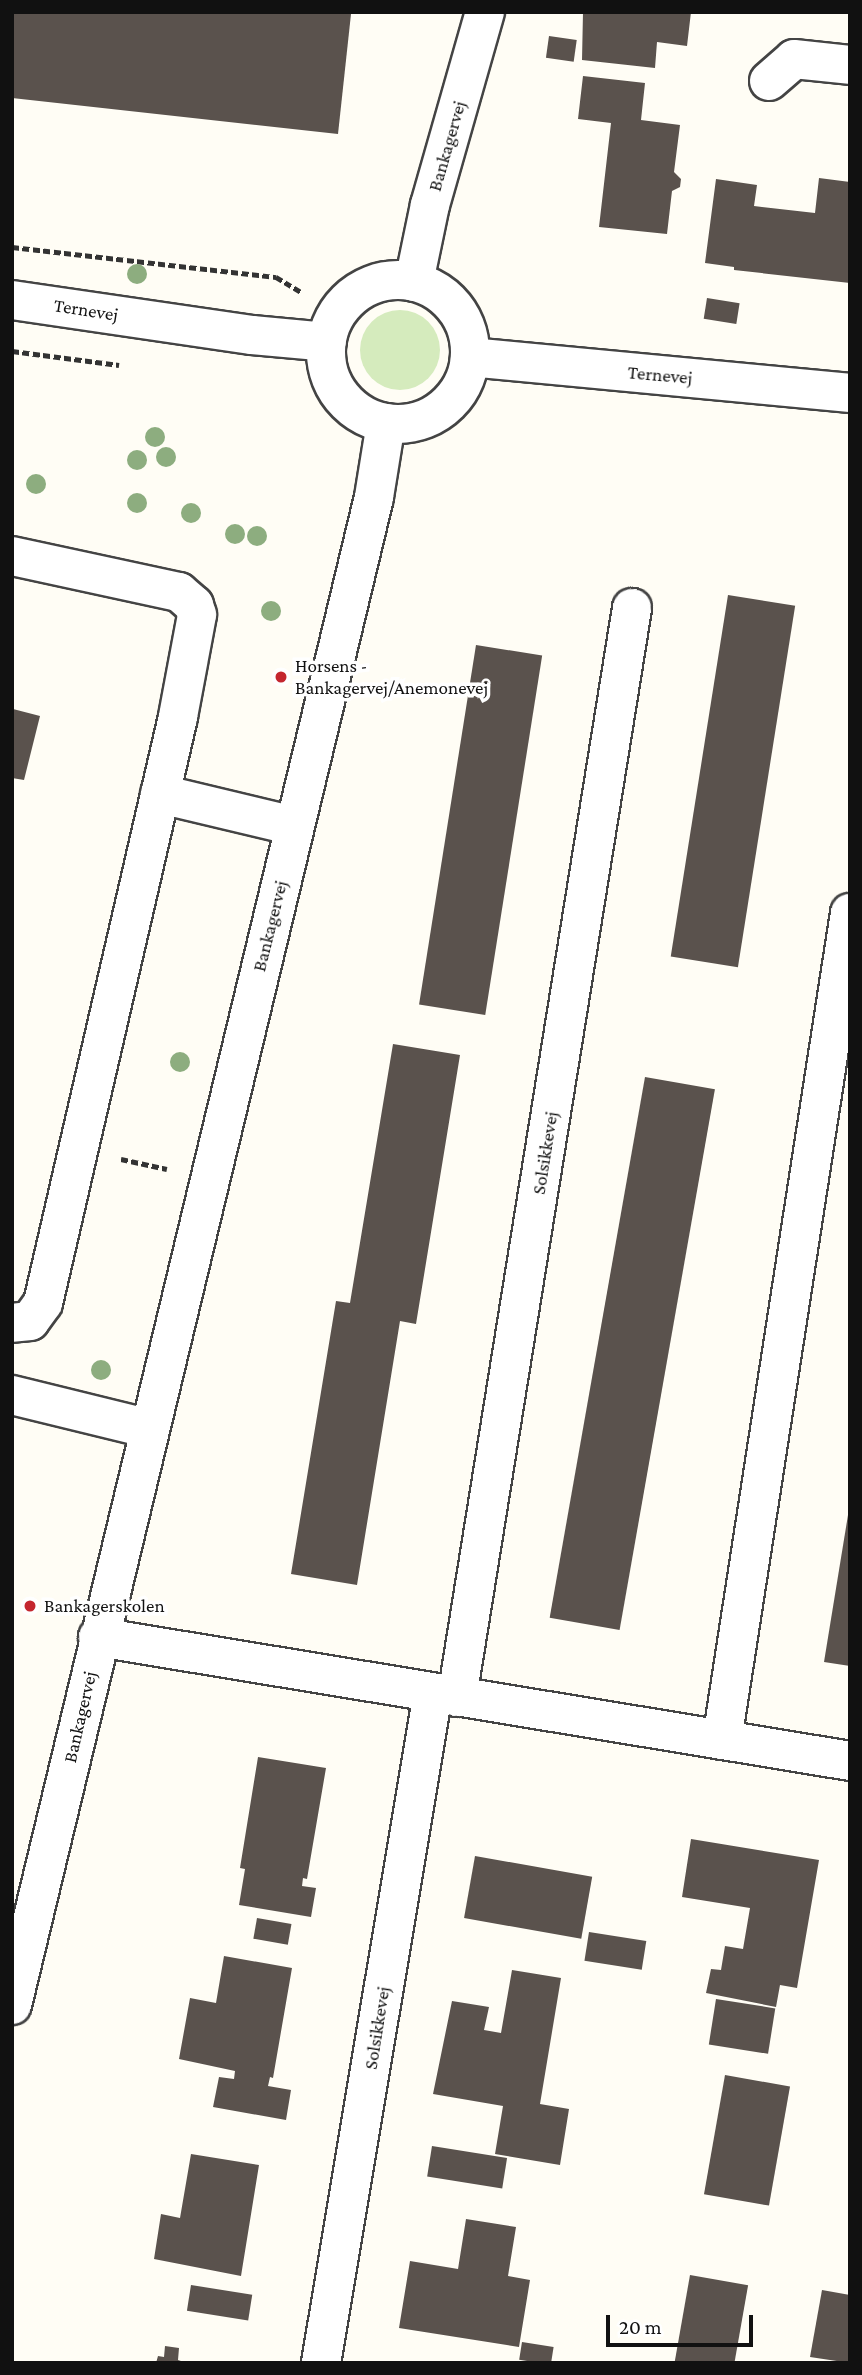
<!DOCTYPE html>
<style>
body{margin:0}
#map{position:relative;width:862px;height:2375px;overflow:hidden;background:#fffdf5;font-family:"Crimson Pro",serif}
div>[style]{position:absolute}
.green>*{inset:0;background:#d5ebbd}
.round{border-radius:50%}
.building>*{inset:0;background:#5a524d;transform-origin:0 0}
.path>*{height:4.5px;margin-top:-2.25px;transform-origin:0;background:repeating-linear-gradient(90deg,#333 0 7px,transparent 0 10.5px)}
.roads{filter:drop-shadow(2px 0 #444) drop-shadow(-2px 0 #444) drop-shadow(0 2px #444) drop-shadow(0 -2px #444)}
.minor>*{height:38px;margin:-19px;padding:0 19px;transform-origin:19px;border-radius:19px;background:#fff}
.minor>.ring{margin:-19px;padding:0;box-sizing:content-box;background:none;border:38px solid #fff;border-radius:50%}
.trees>*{width:20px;height:20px;margin:-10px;border-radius:50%;background:#8dad7f}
.dots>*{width:19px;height:19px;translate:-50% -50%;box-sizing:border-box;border:4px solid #fff;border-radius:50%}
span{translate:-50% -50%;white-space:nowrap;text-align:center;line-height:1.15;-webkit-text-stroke:7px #fff;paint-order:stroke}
.street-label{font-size:19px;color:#111}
.poi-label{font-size:19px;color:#111}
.left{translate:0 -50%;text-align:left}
.frame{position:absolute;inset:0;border:14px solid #111;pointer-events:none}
.scale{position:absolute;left:606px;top:2315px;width:147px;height:32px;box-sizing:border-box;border:4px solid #111;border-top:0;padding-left:9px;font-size:21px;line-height:24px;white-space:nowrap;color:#111;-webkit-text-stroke:5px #fff;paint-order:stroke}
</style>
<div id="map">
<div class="green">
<div class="round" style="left:360px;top:310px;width:80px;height:80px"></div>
</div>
<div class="building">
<div style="clip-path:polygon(12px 12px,351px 14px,338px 134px,12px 98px)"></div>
<div style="clip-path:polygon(583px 12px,691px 12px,687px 46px,657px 42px,655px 68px,582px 60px)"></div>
<div style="left:549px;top:36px;width:28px;height:22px;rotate:8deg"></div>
<div style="clip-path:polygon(583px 76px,645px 83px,641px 120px,680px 125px,674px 172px,681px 179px,680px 187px,672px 191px,667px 234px,599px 227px,611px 123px,578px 119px)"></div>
<div style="clip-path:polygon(819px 178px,850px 182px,850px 283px,734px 270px,734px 267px,705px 263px,716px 179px,757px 185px,754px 206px,815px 213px)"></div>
<div style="left:707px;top:298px;width:33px;height:21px;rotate:9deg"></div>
<div style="left:728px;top:595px;width:68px;height:366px;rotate:9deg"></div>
<div style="left:476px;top:645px;width:67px;height:364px;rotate:9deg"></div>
<div style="clip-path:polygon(13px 709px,40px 716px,24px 780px,12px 778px)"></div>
<div style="clip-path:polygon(393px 1044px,460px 1055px,416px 1324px,400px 1321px,357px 1585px,291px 1574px,336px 1301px,350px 1303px)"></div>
<div style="left:645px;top:1077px;width:71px;height:549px;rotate:10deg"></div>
<div style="clip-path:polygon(848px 1515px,850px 1515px,850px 1666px,824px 1662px)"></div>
<div style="clip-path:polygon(258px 1757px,326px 1768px,307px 1879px,303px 1878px,302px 1886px,316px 1888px,311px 1917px,239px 1905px,245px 1869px,240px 1868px)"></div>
<div style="clip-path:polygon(691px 1839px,819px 1860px,797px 1988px,780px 1985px,776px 2007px,706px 1993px,711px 1969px,721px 1970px,725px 1946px,743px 1949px,750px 1908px,682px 1897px)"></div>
<div style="left:475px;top:1856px;width:119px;height:63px;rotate:10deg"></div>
<div style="left:257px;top:1918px;width:35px;height:21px;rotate:10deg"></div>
<div style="left:589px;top:1932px;width:58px;height:29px;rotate:9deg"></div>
<div style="clip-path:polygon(224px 1956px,292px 1968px,273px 2078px,270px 2077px,268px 2086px,291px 2090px,286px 2120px,213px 2107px,219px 2077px,234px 2079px,235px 2071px,179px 2059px,190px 1998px,216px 2003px)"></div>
<div style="clip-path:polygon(512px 1970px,561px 1978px,540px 2104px,569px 2109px,560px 2165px,495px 2154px,503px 2106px,433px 2094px,452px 2001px,489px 2007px,484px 2030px,501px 2033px)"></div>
<div style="left:716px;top:1999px;width:60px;height:46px;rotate:9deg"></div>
<div style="left:725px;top:2075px;width:66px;height:121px;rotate:10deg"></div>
<div style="left:432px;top:2146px;width:76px;height:31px;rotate:9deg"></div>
<div style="clip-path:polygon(191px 2154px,259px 2165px,241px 2276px,154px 2259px,161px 2214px,180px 2218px)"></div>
<div style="clip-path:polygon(466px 2219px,516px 2227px,508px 2276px,530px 2280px,519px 2347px,399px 2328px,410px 2261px,458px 2269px)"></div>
<div style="left:690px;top:2275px;width:59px;height:89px;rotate:10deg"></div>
<div style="left:191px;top:2285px;width:62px;height:26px;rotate:9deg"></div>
<div style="clip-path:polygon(822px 2290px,850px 2295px,850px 2363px,810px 2357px)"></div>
<div style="left:522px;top:2342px;width:32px;height:18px;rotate:9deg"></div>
<div style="clip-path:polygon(165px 2346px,179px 2348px,178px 2360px,187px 2363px,156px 2363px,158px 2356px,164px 2357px)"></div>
</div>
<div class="path">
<div style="left:12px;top:247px;width:266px;rotate:6.5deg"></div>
<div style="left:276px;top:277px;width:31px;rotate:31deg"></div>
<div style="left:12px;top:351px;width:108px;rotate:7.5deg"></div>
<div style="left:121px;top:1159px;width:47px;rotate:12.3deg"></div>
</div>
<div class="roads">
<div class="minor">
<div style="left:769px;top:81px;width:33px;rotate:-41deg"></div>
<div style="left:794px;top:59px;width:56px;rotate:6.1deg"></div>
<div class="ring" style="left:326px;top:280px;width:106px;height:106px"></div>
<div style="left:414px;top:282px;width:79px;rotate:-78.3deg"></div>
<div style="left:430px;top:205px;width:201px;rotate:-74.1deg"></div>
<div style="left:12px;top:300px;width:243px;rotate:8.3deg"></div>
<div style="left:252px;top:335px;width:75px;rotate:5.3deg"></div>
<div style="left:470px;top:357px;width:382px;rotate:5.4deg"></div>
<div style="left:12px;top:556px;width:171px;rotate:12.2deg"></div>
<div style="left:179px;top:592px;width:20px;rotate:41deg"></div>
<div style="left:194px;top:605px;width:10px;rotate:73deg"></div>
<div style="left:197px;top:615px;width:104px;rotate:100.6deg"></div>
<div style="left:178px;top:717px;width:601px;rotate:102.97deg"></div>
<div style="left:43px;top:1303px;width:22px;rotate:126deg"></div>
<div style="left:30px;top:1321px;width:18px;rotate:174deg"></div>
<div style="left:160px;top:794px;width:138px;rotate:13.4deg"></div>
<div style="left:12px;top:1395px;width:142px;rotate:13.8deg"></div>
<div style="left:98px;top:1637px;width:762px;rotate:9.36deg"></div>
<div style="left:457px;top:1697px;width:1103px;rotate:-80.87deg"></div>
<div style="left:722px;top:1740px;width:837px;rotate:-81.2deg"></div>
<div style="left:12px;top:2005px;width:1551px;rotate:-76.5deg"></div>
<div style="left:374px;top:497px;width:75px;rotate:-80.8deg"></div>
<div style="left:321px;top:2363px;width:679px;rotate:-80.51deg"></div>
</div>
</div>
<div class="trees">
<div style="left:137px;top:274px"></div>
<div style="left:155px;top:437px"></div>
<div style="left:166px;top:457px"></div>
<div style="left:137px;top:460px"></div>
<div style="left:36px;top:484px"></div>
<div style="left:137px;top:503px"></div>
<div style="left:191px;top:513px"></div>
<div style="left:235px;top:534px"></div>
<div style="left:257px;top:536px"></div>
<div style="left:271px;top:611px"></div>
<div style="left:180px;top:1062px"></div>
<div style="left:101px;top:1370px"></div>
</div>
<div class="dots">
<div style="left:281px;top:677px;background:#c4262e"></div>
<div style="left:30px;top:1606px;background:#c4262e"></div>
</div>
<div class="street-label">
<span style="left:447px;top:146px;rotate:-74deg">Bankagervej</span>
<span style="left:86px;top:310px;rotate:9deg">Ternevej</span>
<span style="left:660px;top:375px;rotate:5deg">Ternevej</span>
<span style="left:270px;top:926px;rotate:-76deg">Bankagervej</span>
<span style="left:545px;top:1153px;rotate:-81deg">Solsikkevej</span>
<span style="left:80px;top:1717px;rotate:-77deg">Bankagervej</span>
<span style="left:377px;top:2028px;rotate:-81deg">Solsikkevej</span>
</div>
<div class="poi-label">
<span class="left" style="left:295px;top:677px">Horsens -<br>Bankagervej/Anemonevej</span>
<span class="left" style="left:44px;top:1606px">Bankagerskolen</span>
</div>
<div class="frame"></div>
<div class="scale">20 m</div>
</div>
